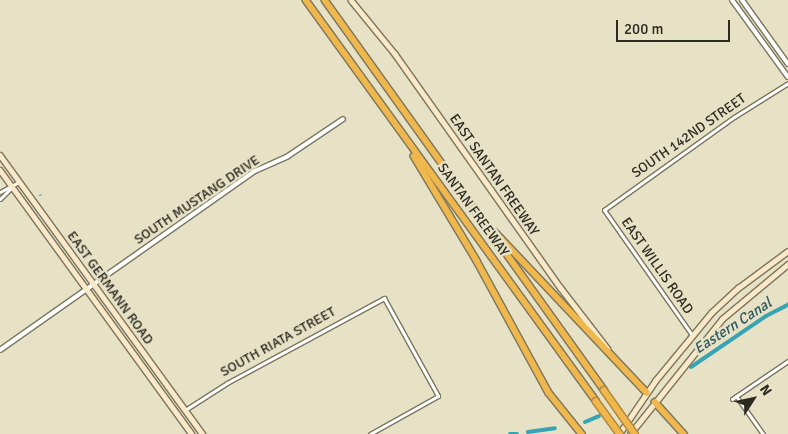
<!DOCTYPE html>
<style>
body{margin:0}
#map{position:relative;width:788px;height:434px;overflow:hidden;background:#e7e1c6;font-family:Signika,sans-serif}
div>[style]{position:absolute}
.stream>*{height:1px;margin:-0.5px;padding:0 0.5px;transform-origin:0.5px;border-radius:0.5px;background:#38a3b3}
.canal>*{height:4px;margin:-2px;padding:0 2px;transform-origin:2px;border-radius:2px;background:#38a3b3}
.roads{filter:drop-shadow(1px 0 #7b765e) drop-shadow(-1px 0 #7b765e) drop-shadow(0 1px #7b765e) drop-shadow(0 -1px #7b765e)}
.minor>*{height:3px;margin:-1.5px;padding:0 1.5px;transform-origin:1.5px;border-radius:1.5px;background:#fff}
.tertiary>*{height:4px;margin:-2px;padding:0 2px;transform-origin:2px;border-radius:2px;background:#fff}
.secondary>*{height:4.5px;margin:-2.25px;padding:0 2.25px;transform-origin:2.25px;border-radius:2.25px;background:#fae9c9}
.motorway>*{height:5.5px;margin:-2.75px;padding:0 2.75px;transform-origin:2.75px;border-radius:2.75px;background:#f0b74c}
.bridges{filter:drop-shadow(1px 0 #ac863d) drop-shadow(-1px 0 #ac863d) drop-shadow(0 1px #ac863d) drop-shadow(0 -1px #ac863d)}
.motorway-bridge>*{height:5.5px;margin:-2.75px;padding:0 2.75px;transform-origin:2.75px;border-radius:2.75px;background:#f0b74c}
span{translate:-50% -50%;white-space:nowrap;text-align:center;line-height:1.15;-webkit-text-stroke:5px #e7e1c6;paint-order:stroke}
.street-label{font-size:14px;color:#2d2b21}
.water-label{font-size:15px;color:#2c5960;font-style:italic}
.north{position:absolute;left:728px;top:374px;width:50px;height:50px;-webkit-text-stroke:4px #e7e1c6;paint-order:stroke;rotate:55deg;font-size:14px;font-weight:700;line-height:20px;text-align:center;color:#2d2b21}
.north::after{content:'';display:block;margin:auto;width:18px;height:22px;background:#2d2b21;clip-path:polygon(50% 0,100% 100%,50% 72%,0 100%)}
.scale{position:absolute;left:616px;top:20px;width:114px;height:22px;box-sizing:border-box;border:2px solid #2d2b21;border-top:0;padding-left:6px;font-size:15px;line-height:18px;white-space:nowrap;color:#2d2b21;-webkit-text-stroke:4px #e7e1c6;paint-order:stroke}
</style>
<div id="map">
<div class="stream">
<div style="left:39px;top:195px;width:2px;rotate:-27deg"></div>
</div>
<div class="canal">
<div style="left:691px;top:367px;width:91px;rotate:-34.2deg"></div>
<div style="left:766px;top:316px;width:25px;rotate:-27deg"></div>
<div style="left:585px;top:422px;width:15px;rotate:-23deg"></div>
<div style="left:528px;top:432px;width:27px;rotate:-8deg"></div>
<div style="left:510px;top:434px;width:7px"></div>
</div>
<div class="roads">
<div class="minor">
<div style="left:0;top:192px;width:21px;rotate:-28deg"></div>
<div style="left:0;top:199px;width:17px;rotate:-45deg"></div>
<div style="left:692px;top:335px;width:153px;rotate:-125.1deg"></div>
<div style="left:604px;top:210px;width:160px;rotate:-35.6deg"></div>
<div style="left:734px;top:117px;width:64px;rotate:-32.2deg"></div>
<div style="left:736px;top:396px;width:47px;rotate:54.6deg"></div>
<div style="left:732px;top:399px;width:68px;rotate:-34.2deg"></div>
<div style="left:185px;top:410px;width:50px;rotate:-32.7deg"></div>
<div style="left:227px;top:383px;width:179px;rotate:-28.4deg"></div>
<div style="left:384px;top:298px;width:112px;rotate:61.1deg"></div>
<div style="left:438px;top:396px;width:78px;rotate:150.8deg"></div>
</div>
<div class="tertiary">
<div style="left:732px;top:0;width:95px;rotate:54deg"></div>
<div style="left:742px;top:0;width:79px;rotate:54.3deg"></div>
<div style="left:0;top:350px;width:312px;rotate:-35.1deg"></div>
<div style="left:255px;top:171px;width:36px;rotate:-24deg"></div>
<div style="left:288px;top:156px;width:66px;rotate:-33.9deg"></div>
</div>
<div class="secondary">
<div style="left:351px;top:0;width:70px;rotate:50.8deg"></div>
<div style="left:395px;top:54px;width:286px;rotate:54.7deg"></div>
<div style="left:560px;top:287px;width:78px;rotate:52.3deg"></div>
<div style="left:0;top:155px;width:345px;rotate:54deg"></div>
<div style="left:0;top:170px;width:326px;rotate:54deg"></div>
<div style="left:619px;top:434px;width:64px;rotate:-55.8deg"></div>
<div style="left:655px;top:381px;width:88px;rotate:-50.5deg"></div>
<div style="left:711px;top:313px;width:37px;rotate:-43deg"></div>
<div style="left:738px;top:288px;width:62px;rotate:-36.5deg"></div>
<div style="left:630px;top:434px;width:147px;rotate:-51.3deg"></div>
<div style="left:722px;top:319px;width:86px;rotate:-39.8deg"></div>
</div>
<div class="motorway">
<div style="left:306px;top:0;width:495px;rotate:54.1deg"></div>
<div style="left:325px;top:0;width:480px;rotate:54.4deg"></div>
<div style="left:414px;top:156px;width:122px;rotate:59deg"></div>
<div style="left:477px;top:261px;width:150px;rotate:61.4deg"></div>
<div style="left:549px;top:393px;width:53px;rotate:51.2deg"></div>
<div style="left:495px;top:232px;width:221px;rotate:46.6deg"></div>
<div style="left:655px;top:402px;width:43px;rotate:47.8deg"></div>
</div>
</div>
<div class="bridges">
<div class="motorway-bridge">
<div style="left:604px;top:390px;width:54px;rotate:54.8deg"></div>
<div style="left:596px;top:401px;width:41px;rotate:54deg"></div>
</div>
</div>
<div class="street-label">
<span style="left:689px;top:136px;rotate:-35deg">SOUTH 142ND STREET</span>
<span style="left:494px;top:175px;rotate:55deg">EAST SANTAN FREEWAY</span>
<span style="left:197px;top:200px;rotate:-34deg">SOUTH MUSTANG DRIVE</span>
<span style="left:473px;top:210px;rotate:54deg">SANTAN FREEWAY</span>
<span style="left:657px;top:266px;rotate:55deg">EAST WILLIS ROAD</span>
<span style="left:110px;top:288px;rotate:54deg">EAST GERMANN ROAD</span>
<span style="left:278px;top:342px;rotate:-29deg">SOUTH RIATA STREET</span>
</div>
<div class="water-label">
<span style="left:733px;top:326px;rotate:-33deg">Eastern Canal</span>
</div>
<div class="north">N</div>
<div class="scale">200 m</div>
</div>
